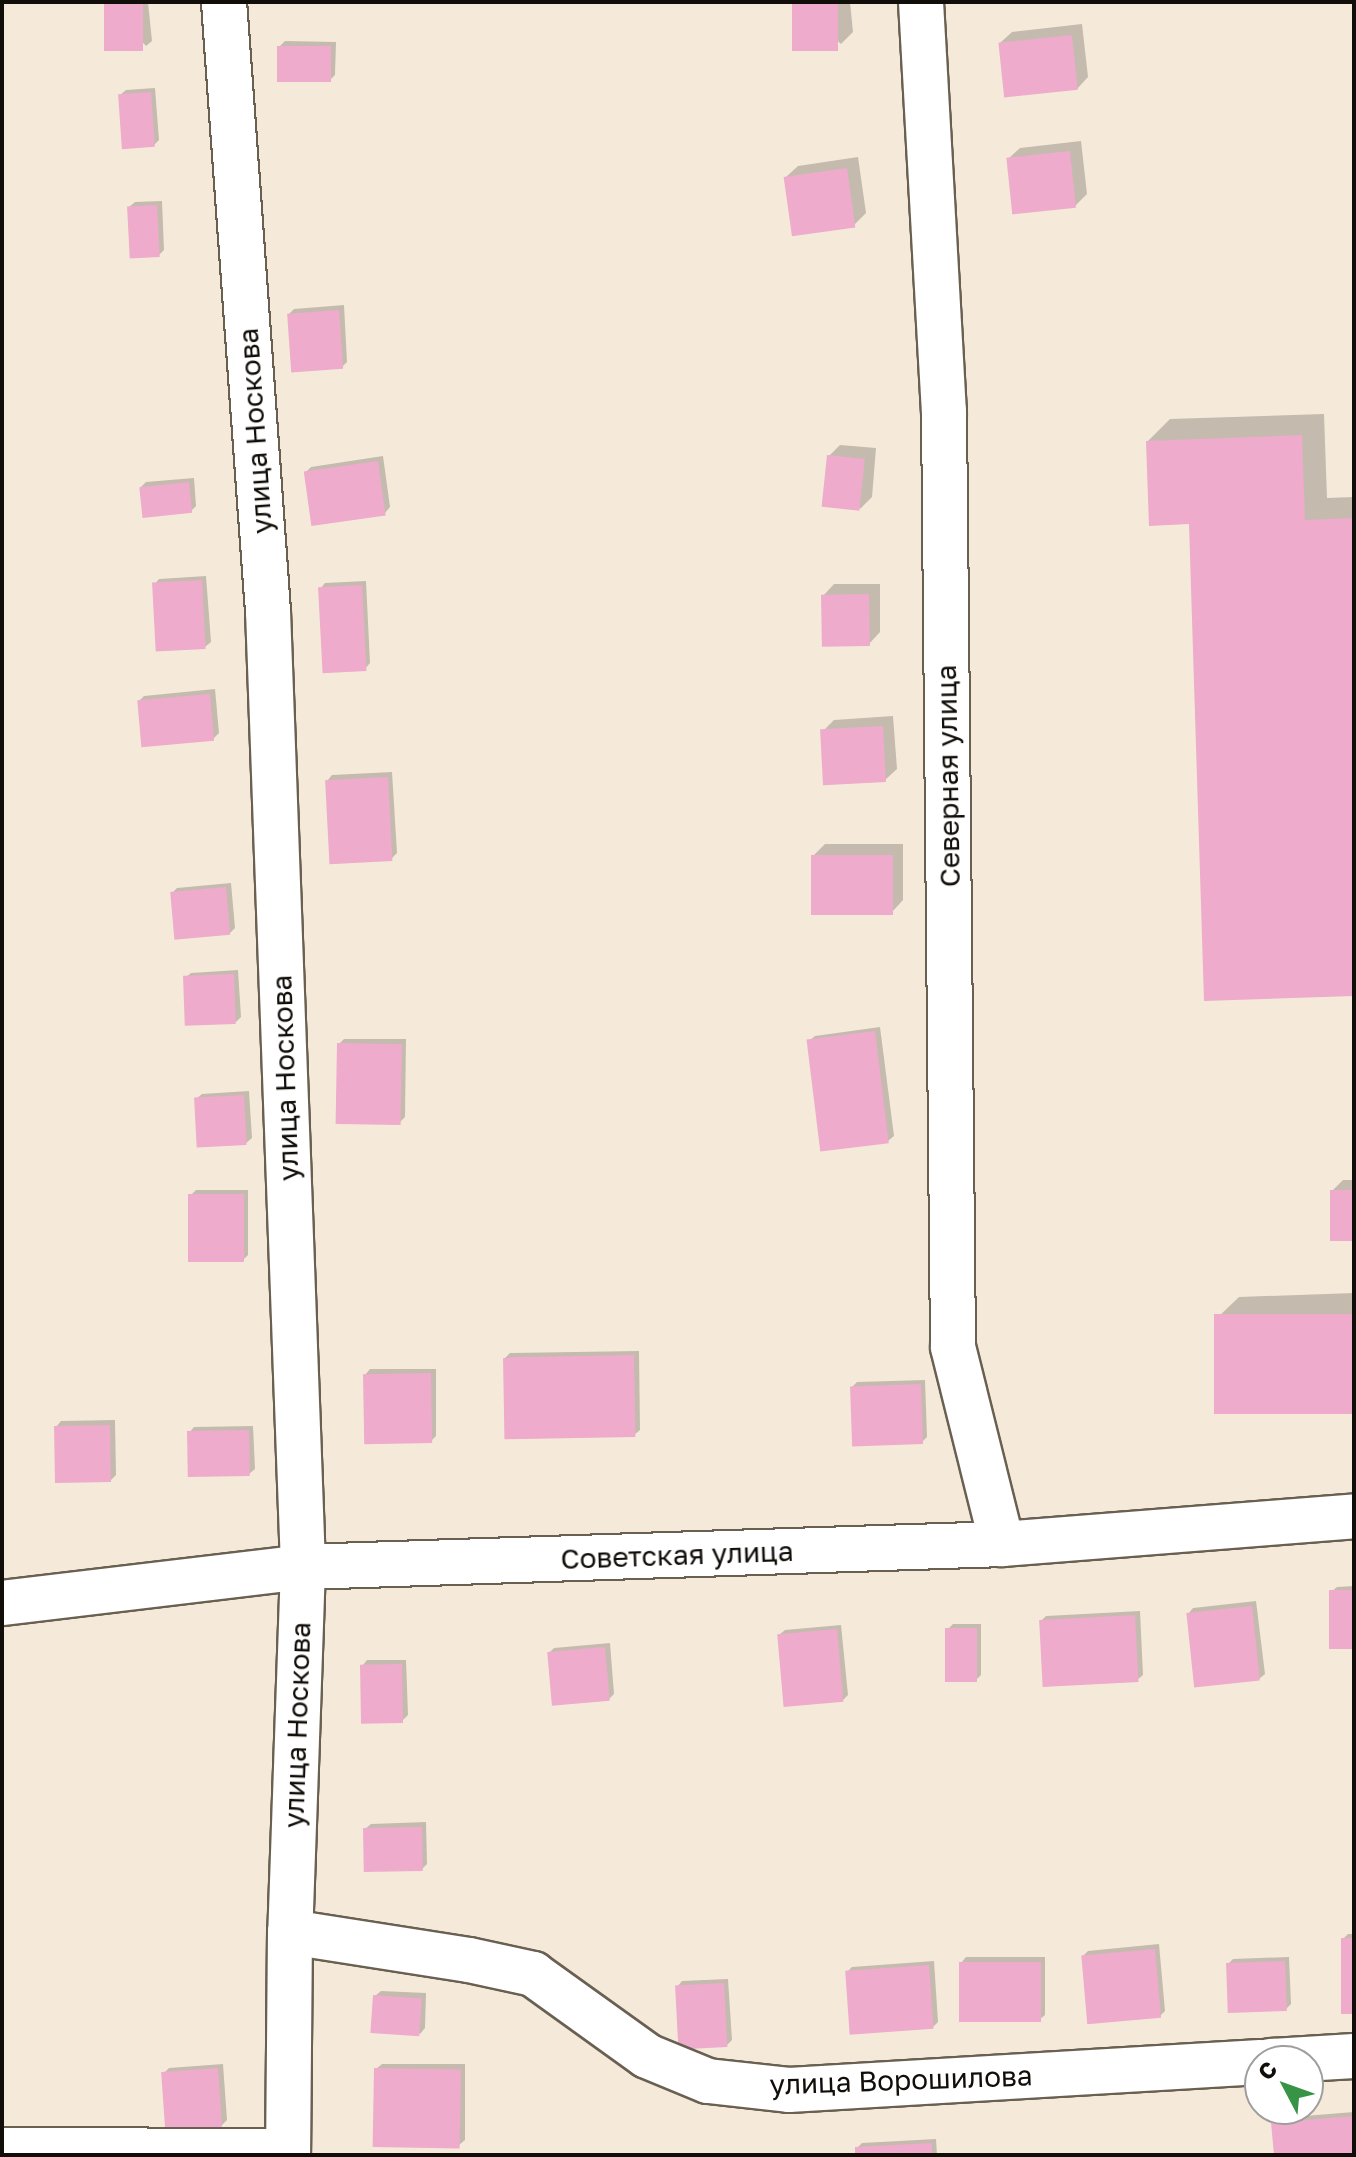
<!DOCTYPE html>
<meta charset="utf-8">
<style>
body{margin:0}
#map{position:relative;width:1356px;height:2157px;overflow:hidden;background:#f5eada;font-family:"Golos Text",sans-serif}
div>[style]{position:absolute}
.shadow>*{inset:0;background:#0003}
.building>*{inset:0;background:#eeabcc;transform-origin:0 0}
.roads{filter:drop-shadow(2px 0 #6a6052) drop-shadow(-2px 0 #6a6052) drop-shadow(0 2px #6a6052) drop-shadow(0 -2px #6a6052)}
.street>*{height:44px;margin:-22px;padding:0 22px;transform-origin:22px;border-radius:22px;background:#fff}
.secondary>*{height:44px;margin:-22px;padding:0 22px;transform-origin:22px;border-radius:22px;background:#fff}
span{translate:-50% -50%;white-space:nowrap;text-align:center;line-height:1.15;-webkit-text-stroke:8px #fff;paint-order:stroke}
.street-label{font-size:28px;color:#110d08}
.frame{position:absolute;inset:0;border:4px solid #110d08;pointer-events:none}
.north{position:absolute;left:1244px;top:2045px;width:80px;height:80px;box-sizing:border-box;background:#fff;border:2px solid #a09e9c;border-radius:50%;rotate:311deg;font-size:22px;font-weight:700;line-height:32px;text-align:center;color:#110d08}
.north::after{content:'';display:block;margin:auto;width:28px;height:36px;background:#379447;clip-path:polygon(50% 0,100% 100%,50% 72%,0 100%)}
</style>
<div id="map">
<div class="shadow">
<div style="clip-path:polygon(106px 2px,148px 2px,152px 41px,146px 46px)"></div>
<div style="clip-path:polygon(794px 2px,850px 2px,853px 32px,841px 44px)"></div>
<div style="clip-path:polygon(1082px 24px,1088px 77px,1077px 89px,1000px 43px,1012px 32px)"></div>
<div style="clip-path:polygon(285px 41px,336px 42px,335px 75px,330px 80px,279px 47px)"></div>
<div style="clip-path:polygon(155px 88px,159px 140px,154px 145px,120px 95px,126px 90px)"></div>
<div style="clip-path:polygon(1081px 141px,1087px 194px,1075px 206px,1008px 159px,1020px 148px)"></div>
<div style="clip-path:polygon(858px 157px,866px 213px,854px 225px,786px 177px,798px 166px)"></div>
<div style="clip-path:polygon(162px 201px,164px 250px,159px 255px,129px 207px,135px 202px)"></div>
<div style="clip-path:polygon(344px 305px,347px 362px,342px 367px,289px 314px,294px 309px)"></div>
<div style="clip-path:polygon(1324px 414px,1327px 498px,1354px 497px,1354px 994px,1191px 522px,1148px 441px,1170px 419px)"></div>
<div style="clip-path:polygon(840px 445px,876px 448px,872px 497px,860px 509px,829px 456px)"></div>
<div style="clip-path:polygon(383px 456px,390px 507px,385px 513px,306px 472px,311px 467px)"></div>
<div style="clip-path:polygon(194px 478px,196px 506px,191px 511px,141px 487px,146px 482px)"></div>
<div style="clip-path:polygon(206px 576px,211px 642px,205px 647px,154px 585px,159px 579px)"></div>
<div style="clip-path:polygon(366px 581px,370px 663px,365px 669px,320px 589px,325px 583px)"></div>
<div style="clip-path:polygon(834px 584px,880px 584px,880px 632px,869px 644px,823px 596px)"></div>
<div style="clip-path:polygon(215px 689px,219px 733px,213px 739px,139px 701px,144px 696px)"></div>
<div style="clip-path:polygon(893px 716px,897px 769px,885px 780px,822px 732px,834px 720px)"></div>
<div style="clip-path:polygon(392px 772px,397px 853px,391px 859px,327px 781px,332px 775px)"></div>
<div style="clip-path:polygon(825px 844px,903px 844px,903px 900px,892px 912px,813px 856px)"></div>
<div style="clip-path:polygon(231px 883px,235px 928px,230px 933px,172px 893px,177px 888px)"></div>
<div style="clip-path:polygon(238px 970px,241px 1017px,236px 1022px,185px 978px,191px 973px)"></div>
<div style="clip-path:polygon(880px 1027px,894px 1136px,888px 1141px,809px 1041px,815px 1036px)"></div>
<div style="clip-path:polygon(344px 1039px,406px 1039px,405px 1117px,400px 1122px,339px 1044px)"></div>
<div style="clip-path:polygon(249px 1091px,252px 1138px,246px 1143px,196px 1099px,202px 1094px)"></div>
<div style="clip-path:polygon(1343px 1180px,1354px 1180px,1354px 1239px,1332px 1191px)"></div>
<div style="clip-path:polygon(196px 1190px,248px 1190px,248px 1255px,243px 1260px,190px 1196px)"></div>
<div style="clip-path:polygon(1354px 1293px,1354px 1412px,1216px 1319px,1239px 1297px)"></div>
<div style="clip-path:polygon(639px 1351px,640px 1430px,634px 1435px,505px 1358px,510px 1353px)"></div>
<div style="clip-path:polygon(370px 1369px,436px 1369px,436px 1436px,431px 1441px,365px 1375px)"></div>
<div style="clip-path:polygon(925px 1380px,927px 1437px,922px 1442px,852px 1387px,857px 1382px)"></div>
<div style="clip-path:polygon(115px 1420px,116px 1475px,110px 1481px,56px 1427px,61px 1421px)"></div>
<div style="clip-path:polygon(253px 1426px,255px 1469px,249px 1474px,189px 1433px,194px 1427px)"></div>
<div style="clip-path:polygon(1354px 1586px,1354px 1647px,1331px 1592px,1337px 1587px)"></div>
<div style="clip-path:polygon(1256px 1601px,1265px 1674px,1259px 1679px,1188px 1614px,1193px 1608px)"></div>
<div style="clip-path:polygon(1140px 1611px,1143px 1675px,1137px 1680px,1041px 1621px,1046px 1616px)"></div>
<div style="clip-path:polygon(953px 1624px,981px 1624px,981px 1675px,976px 1680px,947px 1630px)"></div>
<div style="clip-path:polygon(841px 1625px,848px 1695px,843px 1700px,779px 1635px,785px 1630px)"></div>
<div style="clip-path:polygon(610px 1643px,614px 1694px,609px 1699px,549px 1653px,554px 1648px)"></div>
<div style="clip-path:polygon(367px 1660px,406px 1660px,408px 1715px,402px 1721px,362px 1666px)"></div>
<div style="clip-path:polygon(426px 1822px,427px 1864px,422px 1869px,365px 1829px,371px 1824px)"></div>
<div style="clip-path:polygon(1348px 1934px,1354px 1934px,1354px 2012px,1343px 1939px)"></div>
<div style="clip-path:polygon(1159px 1944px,1165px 2011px,1160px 2016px,1083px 1956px,1088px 1951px)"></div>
<div style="clip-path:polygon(966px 1957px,1045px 1957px,1045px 2015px,1039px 2020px,961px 1963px)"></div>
<div style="clip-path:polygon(1289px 1957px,1291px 2004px,1286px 2009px,1228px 1964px,1233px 1959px)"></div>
<div style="clip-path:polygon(934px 1961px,938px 2022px,933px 2027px,847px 1972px,852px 1967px)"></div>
<div style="clip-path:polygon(728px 1979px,732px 2040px,727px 2045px,677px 1987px,682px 1981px)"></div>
<div style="clip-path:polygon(381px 1991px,426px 1993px,425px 2028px,420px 2034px,375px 1996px)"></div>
<div style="clip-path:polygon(223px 2064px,227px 2120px,222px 2125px,163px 2074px,169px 2068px)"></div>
<div style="clip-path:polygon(382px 2064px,465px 2064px,465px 2140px,459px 2145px,376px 2069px)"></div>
<div style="clip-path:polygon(1354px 2112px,1354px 2155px,1276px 2155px,1274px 2124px,1279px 2118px)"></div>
<div style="clip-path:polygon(936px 2139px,937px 2155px,857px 2155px,857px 2148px,862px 2143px)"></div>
<div style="clip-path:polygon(785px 2153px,785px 2155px,753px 2155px)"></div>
</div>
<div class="building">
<div style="left:104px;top:2px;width:39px;height:49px"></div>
<div style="left:792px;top:2px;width:46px;height:49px"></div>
<div style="left:1072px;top:35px;width:55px;height:74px;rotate:84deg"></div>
<div style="left:277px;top:46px;width:54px;height:36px"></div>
<div style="left:151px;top:92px;width:55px;height:33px;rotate:86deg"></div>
<div style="left:1070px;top:151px;width:57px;height:64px;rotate:84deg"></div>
<div style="left:847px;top:168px;width:60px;height:64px;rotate:82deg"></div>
<div style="left:157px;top:205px;width:52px;height:30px;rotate:87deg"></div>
<div style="left:339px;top:310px;width:59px;height:52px;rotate:86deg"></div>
<div style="clip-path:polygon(1302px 435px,1305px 520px,1354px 518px,1354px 996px,1204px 1001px,1189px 524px,1149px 526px,1146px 441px)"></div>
<div style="left:827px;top:455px;width:38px;height:52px;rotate:6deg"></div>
<div style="left:378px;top:461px;width:55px;height:75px;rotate:82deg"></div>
<div style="left:189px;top:482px;width:31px;height:50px;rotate:84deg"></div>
<div style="left:202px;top:580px;width:69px;height:50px;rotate:87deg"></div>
<div style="left:362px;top:585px;width:86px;height:44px;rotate:87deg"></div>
<div style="left:869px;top:594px;width:52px;height:48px;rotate:89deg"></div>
<div style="left:210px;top:694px;width:47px;height:73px;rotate:85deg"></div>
<div style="left:883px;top:726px;width:56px;height:63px;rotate:87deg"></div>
<div style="left:388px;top:777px;width:84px;height:63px;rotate:87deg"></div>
<div style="left:811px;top:855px;width:82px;height:60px"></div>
<div style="left:226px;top:887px;width:48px;height:56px;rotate:85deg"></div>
<div style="left:234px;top:974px;width:50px;height:51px;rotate:88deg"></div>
<div style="left:875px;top:1031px;width:113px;height:69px;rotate:83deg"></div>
<div style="left:337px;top:1043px;width:65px;height:81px;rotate:1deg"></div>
<div style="left:244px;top:1095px;width:50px;height:50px;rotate:87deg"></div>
<div style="left:1354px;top:1190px;width:51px;height:24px;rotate:90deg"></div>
<div style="left:244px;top:1194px;width:68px;height:56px;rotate:90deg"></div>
<div style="left:1354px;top:1314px;width:100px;height:140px;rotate:90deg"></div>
<div style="left:634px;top:1355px;width:82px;height:131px;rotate:89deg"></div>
<div style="left:431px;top:1373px;width:70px;height:68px;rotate:89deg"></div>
<div style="left:921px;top:1384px;width:60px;height:71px;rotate:88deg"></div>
<div style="left:110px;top:1425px;width:57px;height:56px;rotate:89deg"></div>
<div style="left:249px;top:1430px;width:46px;height:62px;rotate:89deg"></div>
<div style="left:1354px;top:1590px;width:59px;height:25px;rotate:90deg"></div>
<div style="left:1252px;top:1606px;width:75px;height:66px;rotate:84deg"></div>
<div style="left:1135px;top:1615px;width:67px;height:96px;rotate:87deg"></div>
<div style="left:977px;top:1628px;width:54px;height:32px;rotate:90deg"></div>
<div style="left:837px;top:1629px;width:73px;height:60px;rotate:85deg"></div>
<div style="left:605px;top:1647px;width:54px;height:58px;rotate:85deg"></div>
<div style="left:402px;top:1664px;width:59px;height:42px;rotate:89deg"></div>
<div style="left:422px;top:1827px;width:44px;height:59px;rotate:89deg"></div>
<div style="left:1341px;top:1938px;width:13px;height:76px"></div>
<div style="left:1155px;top:1949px;width:69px;height:74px;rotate:85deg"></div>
<div style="left:1285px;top:1961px;width:50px;height:59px;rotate:88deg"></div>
<div style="left:959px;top:1962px;width:82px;height:60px"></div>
<div style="left:929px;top:1965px;width:64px;height:84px;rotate:86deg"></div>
<div style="left:724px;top:1983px;width:64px;height:49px;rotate:87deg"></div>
<div style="left:373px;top:1995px;width:49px;height:38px;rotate:4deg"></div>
<div style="left:218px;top:2068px;width:59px;height:57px;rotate:86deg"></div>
<div style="left:374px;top:2068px;width:87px;height:79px;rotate:1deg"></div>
<div style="clip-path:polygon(1354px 2116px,1354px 2155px,1274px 2155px,1271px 2123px)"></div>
<div style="clip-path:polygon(932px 2143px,932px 2155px,855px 2155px,855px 2147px)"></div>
</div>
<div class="roads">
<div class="street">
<div style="left:224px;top:2px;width:611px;rotate:85.87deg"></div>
<div style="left:268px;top:611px;width:957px;rotate:87.9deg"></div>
<div style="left:303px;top:1567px;width:365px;rotate:92deg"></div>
<div style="left:290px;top:1932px;width:223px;rotate:90.5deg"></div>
<div style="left:921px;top:2px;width:410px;rotate:86.8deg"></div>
<div style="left:944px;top:411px;width:936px;rotate:89.45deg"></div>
<div style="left:953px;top:1347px;width:203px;rotate:76deg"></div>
<div style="left:290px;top:1932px;width:181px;rotate:8.9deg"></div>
<div style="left:469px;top:1960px;width:66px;rotate:12.3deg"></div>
<div style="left:533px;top:1974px;width:140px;rotate:35.7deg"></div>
<div style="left:647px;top:2056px;width:66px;rotate:22.3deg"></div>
<div style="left:708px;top:2081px;width:81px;rotate:6.3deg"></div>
<div style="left:789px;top:2090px;width:472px;rotate:-3.4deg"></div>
<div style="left:1270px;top:2061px;width:84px;rotate:-3.4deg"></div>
<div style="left:2px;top:2150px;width:285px;rotate:0.2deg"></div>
</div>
<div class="secondary">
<div style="left:2px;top:1603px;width:303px;rotate:-6.8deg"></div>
<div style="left:303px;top:1567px;width:699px;rotate:-1.88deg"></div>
<div style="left:1002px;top:1544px;width:353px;rotate:-4.5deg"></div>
</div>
</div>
<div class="street-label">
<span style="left:255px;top:431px;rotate:-94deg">улица Носкова</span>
<span style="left:948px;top:776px;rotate:-91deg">Северная улица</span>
<span style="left:285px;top:1078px;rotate:-92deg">улица Носкова</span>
<span style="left:677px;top:1555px;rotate:-2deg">Советская улица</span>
<span style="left:297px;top:1725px;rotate:-88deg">улица Носкова</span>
<span style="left:901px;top:2080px;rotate:-2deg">улица Ворошилова</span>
</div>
<div class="frame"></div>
<div class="north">С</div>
</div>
